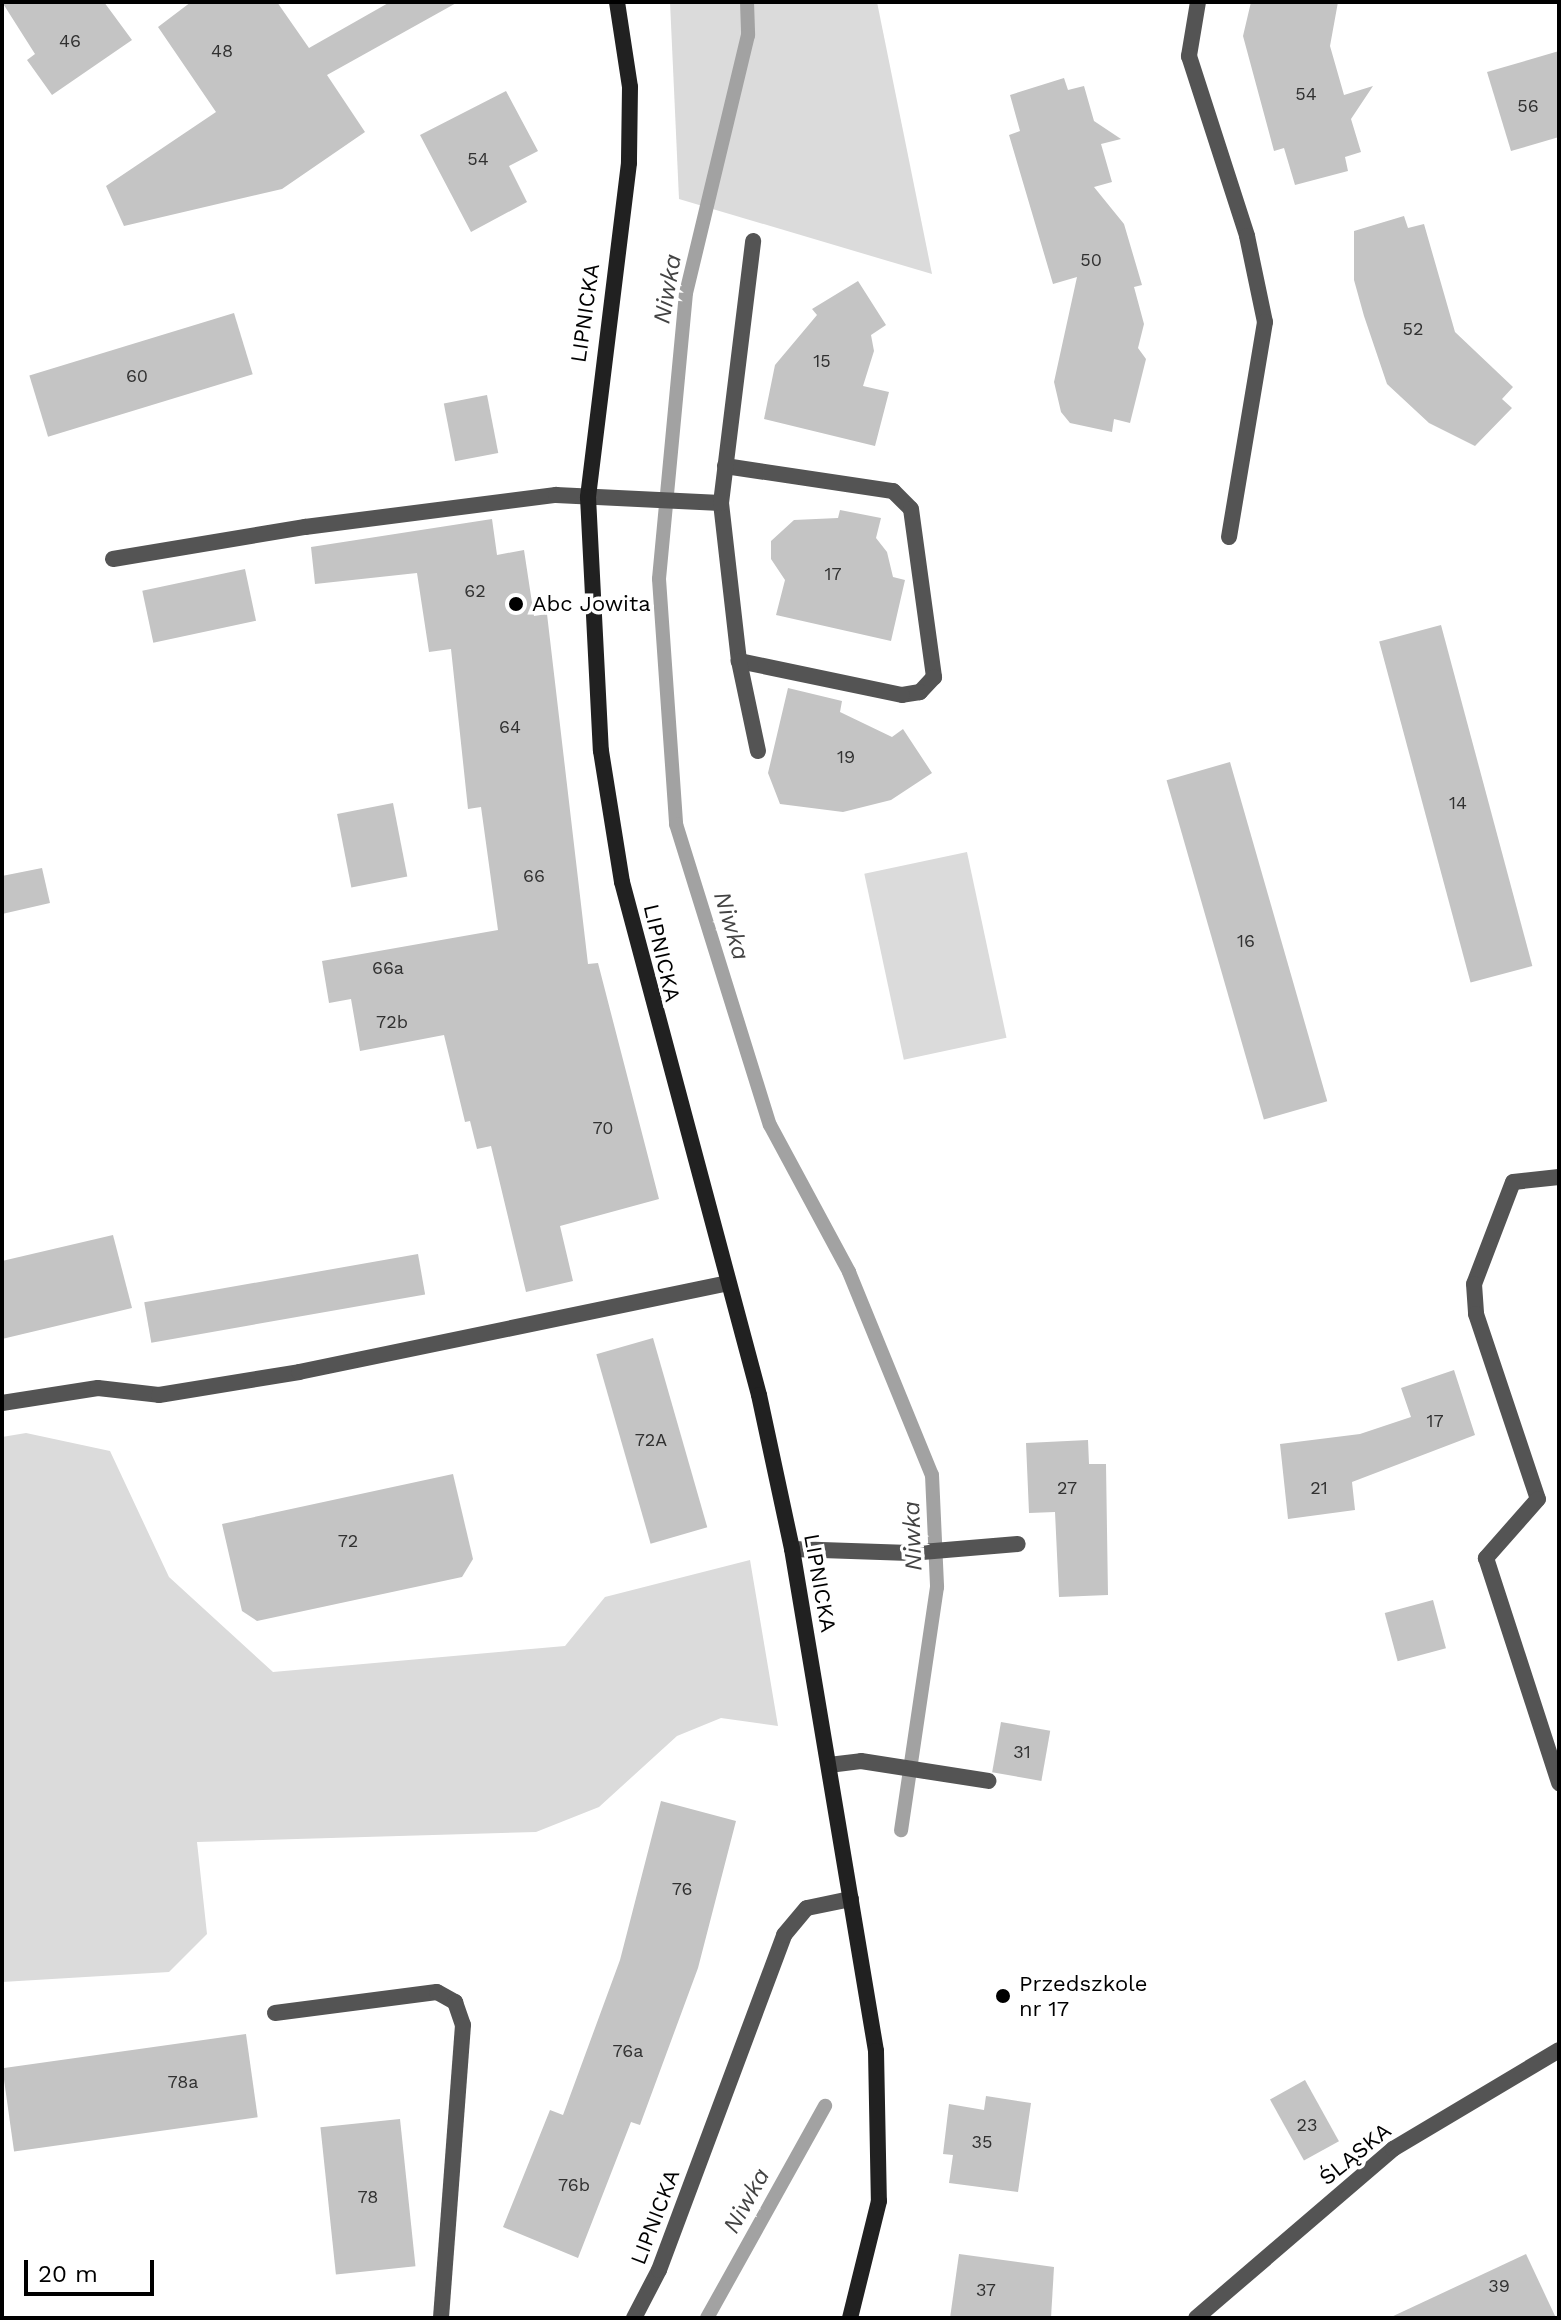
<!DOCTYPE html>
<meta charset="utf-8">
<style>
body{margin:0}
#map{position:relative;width:1561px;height:2320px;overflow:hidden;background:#fff;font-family:"Work Sans",sans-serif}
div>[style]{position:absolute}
.green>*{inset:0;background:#dbdbdb;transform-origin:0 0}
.stream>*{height:14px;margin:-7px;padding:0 7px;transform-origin:7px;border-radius:7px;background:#a2a2a2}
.building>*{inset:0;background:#c4c4c4;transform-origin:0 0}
.lane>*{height:16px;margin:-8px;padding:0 8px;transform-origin:8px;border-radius:8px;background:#545454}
.street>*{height:16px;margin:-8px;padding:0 8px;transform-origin:8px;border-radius:8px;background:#545454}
.secondary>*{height:16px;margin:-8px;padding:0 8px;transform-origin:8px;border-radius:8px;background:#212121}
.dots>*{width:22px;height:22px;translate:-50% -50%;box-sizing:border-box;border:4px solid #fff;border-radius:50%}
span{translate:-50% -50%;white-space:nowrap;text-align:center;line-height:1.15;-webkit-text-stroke:7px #fff;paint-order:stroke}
.number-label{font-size:18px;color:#313131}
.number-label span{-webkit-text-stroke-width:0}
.street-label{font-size:22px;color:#000}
.poi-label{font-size:22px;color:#000}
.left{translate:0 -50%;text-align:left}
.water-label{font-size:24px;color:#434343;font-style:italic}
.frame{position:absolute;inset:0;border:4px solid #000;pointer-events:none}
.scale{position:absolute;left:24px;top:2260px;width:130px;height:36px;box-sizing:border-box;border:4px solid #000;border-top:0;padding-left:10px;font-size:24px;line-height:28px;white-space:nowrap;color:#000;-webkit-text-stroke:6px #fff;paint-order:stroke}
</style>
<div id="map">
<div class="green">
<div style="clip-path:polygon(670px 2px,877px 2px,932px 274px,679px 199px)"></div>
<div style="left:967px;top:852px;width:190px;height:105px;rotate:78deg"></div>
<div style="clip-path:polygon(26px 1433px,110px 1451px,169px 1577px,273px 1672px,565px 1646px,605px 1597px,750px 1560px,778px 1726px,721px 1718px,677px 1736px,599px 1807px,536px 1832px,197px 1842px,207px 1934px,169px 1972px,2px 1982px,2px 1437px)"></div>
</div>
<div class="stream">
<div style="left:747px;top:2px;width:33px;rotate:88deg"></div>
<div style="left:748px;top:35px;width:265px;rotate:103.5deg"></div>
<div style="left:686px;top:293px;width:287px;rotate:95.4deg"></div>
<div style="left:659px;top:579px;width:246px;rotate:86deg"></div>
<div style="left:676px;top:824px;width:315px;rotate:72.7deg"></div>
<div style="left:770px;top:1125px;width:167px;rotate:61.7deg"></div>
<div style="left:849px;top:1272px;width:219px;rotate:67.8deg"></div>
<div style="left:932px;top:1475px;width:112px;rotate:87.4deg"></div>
<div style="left:937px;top:1587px;width:246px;rotate:98.4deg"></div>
<div style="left:707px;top:2318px;width:243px;rotate:-60.9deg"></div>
</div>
<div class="building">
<div style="clip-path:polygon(2px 2px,104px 2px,132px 40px,52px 95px,27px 60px,35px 54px)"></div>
<div style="clip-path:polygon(191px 2px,277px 2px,309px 48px,390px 2px,458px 2px,327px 75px,365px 132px,282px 189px,124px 226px,106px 186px,216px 112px,158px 27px)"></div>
<div style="clip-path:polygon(1251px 2px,1338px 2px,1330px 46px,1344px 95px,1373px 86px,1351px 119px,1361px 152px,1345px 157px,1348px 171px,1295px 185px,1284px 148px,1274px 151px,1243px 36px)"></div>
<div style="clip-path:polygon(1559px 51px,1559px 137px,1511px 151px,1487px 72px)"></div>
<div style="clip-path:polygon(1064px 78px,1068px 90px,1084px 86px,1094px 121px,1121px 139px,1101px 144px,1112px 182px,1094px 187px,1124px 224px,1142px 285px,1134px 287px,1144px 324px,1138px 348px,1146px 359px,1130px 423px,1114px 419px,1112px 432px,1070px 423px,1061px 412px,1054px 382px,1077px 277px,1053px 284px,1009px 135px,1020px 131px,1010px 95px)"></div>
<div style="clip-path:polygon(506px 91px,538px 151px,509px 166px,527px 202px,471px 232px,420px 135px)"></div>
<div style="clip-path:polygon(1404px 216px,1408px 228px,1424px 224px,1455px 332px,1513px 387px,1502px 399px,1512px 408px,1475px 446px,1429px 423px,1387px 384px,1364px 316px,1354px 280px,1354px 231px)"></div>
<div style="clip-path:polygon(858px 281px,886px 325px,871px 335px,874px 351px,863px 386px,889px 392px,875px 446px,764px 419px,775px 365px,817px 315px,812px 309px)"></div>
<div style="left:234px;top:313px;width:64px;height:214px;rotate:73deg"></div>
<div style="left:487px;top:395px;width:59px;height:44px;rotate:79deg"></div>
<div style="clip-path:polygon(840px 510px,881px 518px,876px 538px,887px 552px,893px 577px,905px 580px,891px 641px,776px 615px,785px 580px,771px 559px,771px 541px,794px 520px,838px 518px)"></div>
<div style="clip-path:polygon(492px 519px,497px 555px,524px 550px,534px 616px,547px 614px,588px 964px,598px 963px,659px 1199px,560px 1226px,573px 1281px,526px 1292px,491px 1146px,477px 1149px,470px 1121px,465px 1122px,444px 1035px,360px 1051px,351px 999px,329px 1003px,322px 961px,498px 930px,481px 807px,468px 809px,451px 649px,429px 652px,417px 573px,315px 584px,311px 547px)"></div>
<div style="left:245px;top:569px;width:53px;height:105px;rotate:78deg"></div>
<div style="left:1441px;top:625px;width:353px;height:64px;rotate:75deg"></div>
<div style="clip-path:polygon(788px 688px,842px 701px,840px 712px,892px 737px,903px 729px,932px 773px,891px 800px,843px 812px,780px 804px,768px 773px)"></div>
<div style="left:1230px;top:762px;width:353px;height:66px;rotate:74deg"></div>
<div style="left:393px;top:803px;width:75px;height:57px;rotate:79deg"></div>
<div style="clip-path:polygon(42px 868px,50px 903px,2px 914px,2px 876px)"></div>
<div style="clip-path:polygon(113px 1235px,132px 1308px,2px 1339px,2px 1261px)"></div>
<div style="left:418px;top:1254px;width:41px;height:278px;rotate:80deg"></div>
<div style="left:653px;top:1338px;width:197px;height:59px;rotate:74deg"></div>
<div style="clip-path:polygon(1454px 1370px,1475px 1435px,1352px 1482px,1355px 1510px,1288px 1519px,1280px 1444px,1360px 1434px,1411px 1417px,1401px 1388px)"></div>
<div style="clip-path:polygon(1088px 1440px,1089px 1464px,1106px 1464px,1108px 1595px,1059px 1597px,1055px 1512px,1029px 1513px,1026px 1443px)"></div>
<div style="clip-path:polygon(453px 1474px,473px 1559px,462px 1577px,257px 1621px,242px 1611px,222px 1524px)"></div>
<div style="left:1433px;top:1600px;width:50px;height:50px;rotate:75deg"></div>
<div style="left:1001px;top:1722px;width:50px;height:51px;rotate:10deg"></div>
<div style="clip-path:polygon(661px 1801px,736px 1821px,698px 1968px,640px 2125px,631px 2122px,578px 2258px,503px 2227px,550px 2110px,563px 2115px,620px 1960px)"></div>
<div style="left:246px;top:2034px;width:84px;height:246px;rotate:82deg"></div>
<div style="left:1305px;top:2080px;width:70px;height:40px;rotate:61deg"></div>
<div style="clip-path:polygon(986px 2096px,1031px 2103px,1018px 2192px,949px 2183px,953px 2155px,943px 2154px,949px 2104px,984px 2110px)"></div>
<div style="left:400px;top:2119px;width:148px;height:80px;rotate:84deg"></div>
<div style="clip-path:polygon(959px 2254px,1054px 2267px,1051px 2318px,950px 2318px)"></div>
<div style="clip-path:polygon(1526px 2254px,1556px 2318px,1389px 2318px)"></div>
</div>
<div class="lane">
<div style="left:1198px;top:2px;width:55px;rotate:99.5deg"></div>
<div style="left:1189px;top:56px;width:189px;rotate:72.1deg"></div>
<div style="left:1247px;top:236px;width:88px;rotate:78.2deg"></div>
<div style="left:1265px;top:322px;width:218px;rotate:99.5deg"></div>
<div style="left:725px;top:466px;width:170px;rotate:8.5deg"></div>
<div style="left:893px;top:491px;width:25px;rotate:45deg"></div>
<div style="left:911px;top:509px;width:170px;rotate:82.2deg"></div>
<div style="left:934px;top:677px;width:21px;rotate:133deg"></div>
<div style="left:920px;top:692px;width:18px;rotate:171deg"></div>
<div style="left:902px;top:695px;width:167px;rotate:-168.2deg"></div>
<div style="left:721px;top:503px;width:159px;rotate:83.5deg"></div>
<div style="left:739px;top:661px;width:92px;rotate:78.1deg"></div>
<div style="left:113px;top:559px;width:195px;rotate:-9.5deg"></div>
<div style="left:305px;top:527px;width:253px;rotate:-7.3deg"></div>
<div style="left:556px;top:495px;width:165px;rotate:2.8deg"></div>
<div style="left:721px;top:503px;width:264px;rotate:-83deg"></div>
<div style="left:2px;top:1403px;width:97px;rotate:-8.9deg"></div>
<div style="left:98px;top:1388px;width:61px;rotate:6.5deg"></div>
<div style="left:159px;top:1395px;width:142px;rotate:-9.3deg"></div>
<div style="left:299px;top:1372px;width:438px;rotate:-11.7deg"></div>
<div style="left:792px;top:1549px;width:118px;rotate:1.9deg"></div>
<div style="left:910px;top:1553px;width:108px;rotate:-4.8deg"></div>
<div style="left:829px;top:1765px;width:32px;rotate:-7deg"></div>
<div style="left:861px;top:1761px;width:129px;rotate:8.9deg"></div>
<div style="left:275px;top:2013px;width:163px;rotate:-7.4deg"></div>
<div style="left:437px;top:1992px;width:21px;rotate:29deg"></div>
<div style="left:455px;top:2002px;width:24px;rotate:71deg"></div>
<div style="left:463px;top:2025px;width:294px;rotate:94.3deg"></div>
<div style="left:634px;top:2318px;width:54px;rotate:-62.5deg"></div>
<div style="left:659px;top:2270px;width:358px;rotate:-69.5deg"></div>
<div style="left:784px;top:1935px;width:35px;rotate:-50deg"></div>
<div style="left:807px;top:1908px;width:45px;rotate:-11.6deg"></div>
</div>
<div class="street">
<div style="left:1559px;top:1177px;width:46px;rotate:173.8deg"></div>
<div style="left:1513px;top:1182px;width:109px;rotate:110.9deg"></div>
<div style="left:1474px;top:1284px;width:30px;rotate:86deg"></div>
<div style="left:1476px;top:1314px;width:195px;rotate:71.5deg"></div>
<div style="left:1538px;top:1499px;width:79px;rotate:131.4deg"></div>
<div style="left:1486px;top:1558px;width:237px;rotate:72deg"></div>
<div style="left:1196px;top:2318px;width:260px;rotate:-40.6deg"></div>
<div style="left:1393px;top:2149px;width:193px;rotate:-30.8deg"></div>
</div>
<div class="secondary">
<div style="left:617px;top:2px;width:86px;rotate:81.3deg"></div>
<div style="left:630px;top:87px;width:76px;rotate:90.8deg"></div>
<div style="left:629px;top:163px;width:337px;rotate:97deg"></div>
<div style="left:588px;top:497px;width:254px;rotate:87.1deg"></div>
<div style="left:601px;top:751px;width:133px;rotate:80.9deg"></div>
<div style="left:622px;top:882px;width:531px;rotate:75.05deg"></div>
<div style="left:759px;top:1395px;width:157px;rotate:77.9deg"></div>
<div style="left:792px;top:1549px;width:509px;rotate:80.5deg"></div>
<div style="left:876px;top:2051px;width:150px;rotate:88.9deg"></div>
<div style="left:879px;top:2201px;width:121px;rotate:103.9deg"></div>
</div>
<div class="dots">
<div style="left:516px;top:604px;background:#000"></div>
<div style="left:1003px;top:1996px;background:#000"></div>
</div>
<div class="number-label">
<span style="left:70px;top:41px">46</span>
<span style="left:222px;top:51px">48</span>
<span style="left:1306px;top:94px">54</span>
<span style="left:1528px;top:106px">56</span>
<span style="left:478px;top:159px">54</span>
<span style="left:1091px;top:260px">50</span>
<span style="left:1413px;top:329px">52</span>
<span style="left:822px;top:361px">15</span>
<span style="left:137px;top:376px">60</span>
<span style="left:833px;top:574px">17</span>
<span style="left:475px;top:591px">62</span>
<span style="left:510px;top:727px">64</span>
<span style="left:846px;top:757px">19</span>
<span style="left:1458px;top:803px">14</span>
<span style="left:534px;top:876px">66</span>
<span style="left:1246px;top:941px">16</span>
<span style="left:388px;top:968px">66a</span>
<span style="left:392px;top:1022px">72b</span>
<span style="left:603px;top:1128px">70</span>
<span style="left:1435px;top:1421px">17</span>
<span style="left:651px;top:1440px">72A</span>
<span style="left:1067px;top:1488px">27</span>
<span style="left:1319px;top:1488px">21</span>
<span style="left:348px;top:1541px">72</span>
<span style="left:1022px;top:1752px">31</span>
<span style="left:682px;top:1889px">76</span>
<span style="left:628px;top:2051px">76a</span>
<span style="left:183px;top:2082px">78a</span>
<span style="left:1307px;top:2125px">23</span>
<span style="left:982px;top:2142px">35</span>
<span style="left:574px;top:2185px">76b</span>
<span style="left:368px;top:2197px">78</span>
<span style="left:1499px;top:2286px">39</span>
<span style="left:986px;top:2290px">37</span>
</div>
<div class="street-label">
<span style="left:585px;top:313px;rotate:-82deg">LIPNICKA</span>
<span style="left:662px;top:953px;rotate:77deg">LIPNICKA</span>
<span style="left:820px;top:1583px;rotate:80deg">LIPNICKA</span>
<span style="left:1355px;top:2154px;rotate:-39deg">ŚLĄSKA</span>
<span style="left:655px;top:2217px;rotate:-69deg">LIPNICKA</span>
</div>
<div class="poi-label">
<span class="left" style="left:532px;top:604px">Abc Jowita</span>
<span class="left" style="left:1019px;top:1996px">Przedszkole<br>nr 17</span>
</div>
<div class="water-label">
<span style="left:668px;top:289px;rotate:-80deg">Niwka</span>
<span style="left:731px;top:926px;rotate:73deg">Niwka</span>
<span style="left:913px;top:1536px;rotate:-92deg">Niwka</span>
<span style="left:747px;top:2201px;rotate:-61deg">Niwka</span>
</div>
<div class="frame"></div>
<div class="scale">20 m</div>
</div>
